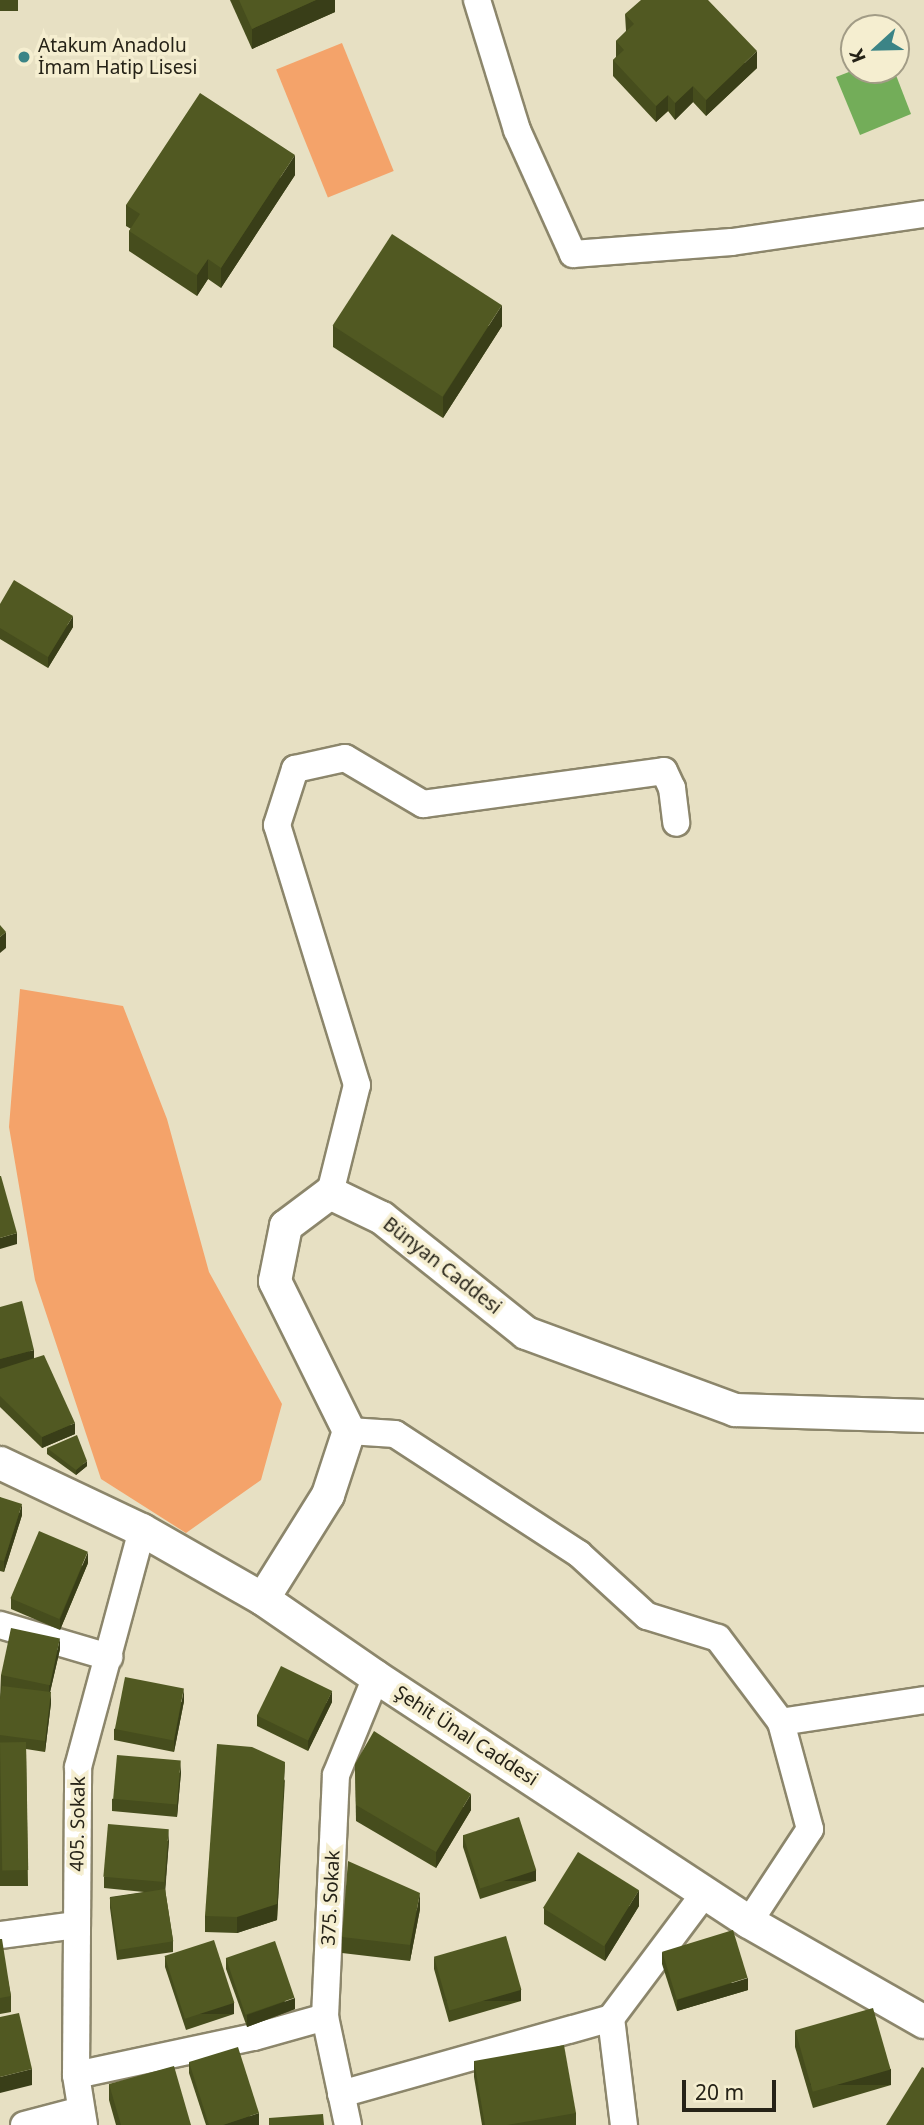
<!DOCTYPE html>
<meta charset="utf-8">
<style>
body{margin:0}
#map{position:relative;width:924px;height:2125px;overflow:hidden;background:#e7e0c3;font-family:"Noto Sans",sans-serif}
div>[style]{position:absolute}
.green>*{inset:0;background:#f4a36a;transform-origin:0 0}
.water>*{inset:0;background:#73ad59}
.roads{filter:drop-shadow(2px 0 #8c866b) drop-shadow(-2px 0 #8c866b) drop-shadow(0 2px #8c866b) drop-shadow(0 -2px #8c866b)}
.minor>*{height:26px;margin:-13px;padding:0 13px;transform-origin:13px;border-radius:13px;background:#fff}
.tertiary>*{height:32px;margin:-16px;padding:0 16px;transform-origin:16px;border-radius:16px;background:#fff}
.wall>*{inset:0;background:#464d1d;transform-origin:0 0}
.shaded-wall>*{inset:0;background:#393e18;transform-origin:0 0}
.building>*{inset:0;background:#515922;transform-origin:0 0}
.dots>*{width:19px;height:19px;translate:-50% -50%;box-sizing:border-box;border:4px solid #f5eed0;border-radius:50%}
span{translate:-50% -50%;white-space:nowrap;text-align:center;line-height:1.15;-webkit-text-stroke:7px #f5eed0;paint-order:stroke}
.poi-label{font-size:19px;color:#252217}
.left{translate:0 -50%;text-align:left}
.street-label{font-size:19px;color:#252217}
.north{position:absolute;left:840px;top:14px;width:70px;height:70px;box-sizing:border-box;background:#f5eed0;border:2px solid #a29c86;border-radius:50%;rotate:248deg;font-size:19px;font-weight:700;line-height:28px;text-align:center;color:#252217}
.north::after{content:'';display:block;margin:auto;width:24px;height:32px;background:#3b8486;clip-path:polygon(50% 0,100% 100%,50% 72%,0 100%)}
.scale{position:absolute;left:682px;top:2080px;width:94px;height:32px;box-sizing:border-box;border:4px solid #252217;border-top:0;padding-left:9px;font-size:21px;line-height:24px;white-space:nowrap;color:#252217;-webkit-text-stroke:5px #f5eed0;paint-order:stroke}
</style>
<div id="map">
<div class="green">
<div style="left:342px;top:43px;width:138px;height:71px;rotate:68deg"></div>
<div style="clip-path:polygon(20px 989px,123px 1006px,167px 1119px,209px 1272px,282px 1404px,261px 1480px,186px 1533px,101px 1479px,35px 1280px,9px 1127px)"></div>
</div>
<div class="water">
<div style="clip-path:polygon(854px 70px,894px 70px,911px 114px,860px 135px,836px 77px)"></div>
</div>
<div class="roads">
<div class="minor">
<div style="left:477px;top:0;width:136px;rotate:72.9deg"></div>
<div style="left:517px;top:130px;width:136px;rotate:65.7deg"></div>
<div style="left:573px;top:254px;width:159px;rotate:-4.3deg"></div>
<div style="left:732px;top:242px;width:194px;rotate:-8.3deg"></div>
<div style="left:330px;top:1193px;width:111px;rotate:-76deg"></div>
<div style="left:357px;top:1085px;width:272px;rotate:-107.1deg"></div>
<div style="left:277px;top:825px;width:59px;rotate:-72.2deg"></div>
<div style="left:295px;top:769px;width:51px;rotate:-12.4deg"></div>
<div style="left:345px;top:758px;width:91px;rotate:30.5deg"></div>
<div style="left:423px;top:804px;width:243px;rotate:-7.8deg"></div>
<div style="left:664px;top:771px;width:19px;rotate:65deg"></div>
<div style="left:672px;top:788px;width:35px;rotate:83deg"></div>
<div style="left:349px;top:1431px;width:46px;rotate:3.7deg"></div>
<div style="left:395px;top:1434px;width:220px;rotate:33.1deg"></div>
<div style="left:579px;top:1554px;width:92px;rotate:42.4deg"></div>
<div style="left:647px;top:1616px;width:74px;rotate:17.2deg"></div>
<div style="left:718px;top:1638px;width:105px;rotate:53.1deg"></div>
<div style="left:0;top:1625px;width:114px;rotate:16.4deg"></div>
<div style="left:749px;top:1922px;width:111px;rotate:-56.7deg"></div>
<div style="left:810px;top:1829px;width:111px;rotate:-105.2deg"></div>
<div style="left:781px;top:1722px;width:145px;rotate:-8.7deg"></div>
<div style="left:0;top:1935px;width:77px;rotate:-7.5deg"></div>
<div style="left:611px;top:2018px;width:108px;rotate:83.1deg"></div>
<div style="left:76px;top:2075px;width:182px;rotate:-12.1deg"></div>
<div style="left:254px;top:2037px;width:74px;rotate:-15.7deg"></div>
<div style="left:341px;top:2094px;width:280px;rotate:-15.7deg"></div>
<div style="left:611px;top:2018px;width:156px;rotate:-53.1deg"></div>
<div style="left:24px;top:2125px;width:59px;rotate:-14.7deg"></div>
<div style="left:84px;top:2125px;width:51px;rotate:-99.1deg"></div>
<div style="left:76px;top:2075px;width:308px;rotate:-89.6deg"></div>
<div style="left:78px;top:1767px;width:245px;rotate:-74.9deg"></div>
<div style="left:348px;top:2125px;width:110px;rotate:-102deg"></div>
<div style="left:325px;top:2017px;width:242px;rotate:-87.4deg"></div>
<div style="left:336px;top:1775px;width:106px;rotate:-67.8deg"></div>
</div>
<div class="tertiary">
<div style="left:0;top:1463px;width:157px;rotate:25.3deg"></div>
<div style="left:142px;top:1530px;width:139px;rotate:29.7deg"></div>
<div style="left:263px;top:1599px;width:137px;rotate:34.6deg"></div>
<div style="left:376px;top:1677px;width:446px;rotate:33.3deg"></div>
<div style="left:749px;top:1922px;width:202px;rotate:29.7deg"></div>
<div style="left:263px;top:1599px;width:123px;rotate:-58deg"></div>
<div style="left:328px;top:1495px;width:67px;rotate:-71.8deg"></div>
<div style="left:349px;top:1431px;width:167px;rotate:-116.3deg"></div>
<div style="left:275px;top:1281px;width:56px;rotate:-78.7deg"></div>
<div style="left:286px;top:1226px;width:55px;rotate:-36.9deg"></div>
<div style="left:330px;top:1193px;width:58px;rotate:25.7deg"></div>
<div style="left:382px;top:1218px;width:184px;rotate:38.6deg"></div>
<div style="left:526px;top:1333px;width:223px;rotate:20.2deg"></div>
<div style="left:735px;top:1410px;width:189px;rotate:1.8deg"></div>
</div>
</div>
<div class="wall">
<div style="left:0;top:0;width:18px;height:11px"></div>
<div style="clip-path:polygon(230px 0,335px 0,335px 12px,252px 49px)"></div>
<div style="clip-path:polygon(625px 14px,757px 68px,706px 116px,693px 102px,675px 120px,668px 111px,656px 122px,613px 76px,613px 60px,616px 57px,616px 41px,626px 31px)"></div>
<div style="clip-path:polygon(295px 175px,221px 288px,208px 279px,197px 296px,129px 251px,129px 231px,131px 229px,126px 226px,126px 205px)"></div>
<div style="clip-path:polygon(333px 326px,502px 326px,443px 418px,333px 347px)"></div>
<div style="clip-path:polygon(0 604px,73px 627px,48px 668px,0 639px)"></div>
<div style="clip-path:polygon(0 1307px,34px 1358px,75px 1434px,42px 1448px,0 1407px)"></div>
<div style="clip-path:polygon(47px 1448px,87px 1466px,76px 1475px,47px 1454px)"></div>
<div style="clip-path:polygon(0 1497px,22px 1515px,4px 1572px,0 1571px)"></div>
<div style="clip-path:polygon(88px 1563px,60px 1630px,11px 1609px,11px 1598px)"></div>
<div style="clip-path:polygon(60px 1649px,50px 1692px,51px 1703px,45px 1752px,26px 1749px,28px 1886px,0 1886px,0 1699px,1px 1675px)"></div>
<div style="clip-path:polygon(184px 1701px,174px 1752px,114px 1740px,114px 1729px)"></div>
<div style="clip-path:polygon(332px 1702px,308px 1751px,257px 1726px,257px 1715px)"></div>
<div style="clip-path:polygon(355px 1764px,471px 1810px,436px 1868px,356px 1821px)"></div>
<div style="clip-path:polygon(181px 1772px,177px 1817px,112px 1811px,112px 1799px)"></div>
<div style="clip-path:polygon(285px 1779px,277px 1920px,237px 1933px,205px 1932px,205px 1916px)"></div>
<div style="clip-path:polygon(463px 1835px,536px 1881px,480px 1899px,463px 1847px)"></div>
<div style="clip-path:polygon(169px 1840px,165px 1889px,173px 1941px,173px 1952px,117px 1960px,110px 1908px,110px 1897px,144px 1892px,104px 1888px,104px 1877px)"></div>
<div style="clip-path:polygon(639px 1906px,605px 1961px,544px 1924px,544px 1908px)"></div>
<div style="clip-path:polygon(420px 1909px,410px 1961px,342px 1953px,342px 1937px)"></div>
<div style="clip-path:polygon(0 1939px,11px 1996px,11px 2012px,0 2014px)"></div>
<div style="clip-path:polygon(662px 1952px,748px 1990px,677px 2011px,662px 1964px)"></div>
<div style="clip-path:polygon(165px 1956px,234px 2014px,186px 2030px,165px 1967px)"></div>
<div style="clip-path:polygon(226px 1958px,295px 2009px,247px 2027px,226px 1969px)"></div>
<div style="clip-path:polygon(434px 1958px,521px 2001px,449px 2022px,434px 1969px)"></div>
<div style="clip-path:polygon(795px 2031px,891px 2085px,813px 2108px,795px 2047px)"></div>
<div style="clip-path:polygon(474px 2061px,576px 2113px,576px 2125px,482px 2125px,474px 2077px)"></div>
<div style="clip-path:polygon(189px 2062px,259px 2125px,206px 2125px,189px 2073px)"></div>
<div style="clip-path:polygon(109px 2084px,191px 2125px,116px 2125px,109px 2100px)"></div>
</div>
<div class="shaded-wall">
<div style="clip-path:polygon(316px 0,335px 0,335px 12px,252px 49px,252px 29px)"></div>
<div style="clip-path:polygon(757px 51px,757px 68px,706px 116px,706px 100px)"></div>
<div style="clip-path:polygon(693px 86px,693px 102px,675px 120px,675px 103px)"></div>
<div style="clip-path:polygon(668px 95px,668px 111px,656px 122px,656px 106px)"></div>
<div style="clip-path:polygon(295px 155px,295px 175px,221px 288px,221px 268px)"></div>
<div style="clip-path:polygon(208px 259px,208px 279px,197px 296px,197px 275px)"></div>
<div style="clip-path:polygon(502px 305px,502px 326px,443px 418px,443px 397px)"></div>
<div style="clip-path:polygon(73px 616px,73px 627px,48px 668px,48px 657px)"></div>
<div style="clip-path:polygon(6px 932px,6px 948px,0 953px,0 937px)"></div>
<div style="clip-path:polygon(17px 1233px,17px 1244px,0 1249px,0 1238px)"></div>
<div style="clip-path:polygon(34px 1350px,34px 1361px,0 1370px,0 1359px)"></div>
<div style="clip-path:polygon(75px 1423px,75px 1434px,42px 1448px,42px 1437px)"></div>
<div style="clip-path:polygon(87px 1461px,87px 1466px,76px 1475px,76px 1470px)"></div>
<div style="clip-path:polygon(22px 1504px,22px 1515px,4px 1572px,4px 1561px)"></div>
<div style="clip-path:polygon(88px 1552px,88px 1563px,60px 1630px,60px 1619px)"></div>
<div style="clip-path:polygon(60px 1638px,60px 1649px,49px 1697px,49px 1686px)"></div>
<div style="clip-path:polygon(184px 1689px,184px 1701px,174px 1752px,174px 1741px)"></div>
<div style="clip-path:polygon(332px 1691px,332px 1702px,308px 1751px,308px 1740px)"></div>
<div style="clip-path:polygon(51px 1692px,51px 1703px,45px 1752px,45px 1741px)"></div>
<div style="clip-path:polygon(181px 1761px,181px 1772px,177px 1817px,177px 1805px)"></div>
<div style="clip-path:polygon(285px 1762px,277px 1920px,237px 1933px,237px 1917px)"></div>
<div style="clip-path:polygon(471px 1794px,471px 1810px,436px 1868px,436px 1852px)"></div>
<div style="clip-path:polygon(169px 1829px,169px 1840px,165px 1894px,165px 1882px)"></div>
<div style="left:536px;top:1870px;width:11px;height:59px;rotate:90deg"></div>
<div style="clip-path:polygon(639px 1890px,639px 1906px,605px 1961px,605px 1945px)"></div>
<div style="clip-path:polygon(420px 1893px,420px 1909px,410px 1961px,410px 1945px)"></div>
<div style="clip-path:polygon(748px 1978px,748px 1990px,677px 2011px,677px 2000px)"></div>
<div style="left:521px;top:1990px;width:11px;height:75px;rotate:90deg"></div>
<div style="clip-path:polygon(295px 1998px,295px 2009px,247px 2027px,247px 2015px)"></div>
<div style="left:234px;top:2003px;width:11px;height:51px;rotate:90deg"></div>
<div style="clip-path:polygon(32px 2069px,32px 2085px,0 2093px,0 2077px)"></div>
<div style="left:891px;top:2069px;width:16px;height:81px;rotate:90deg"></div>
<div style="clip-path:polygon(259px 2113px,259px 2125px,223px 2125px)"></div>
</div>
<div class="building">
<div style="clip-path:polygon(239px 0,316px 0,252px 29px)"></div>
<div style="clip-path:polygon(641px 0,708px 0,757px 51px,706px 100px,693px 86px,675px 103px,668px 95px,656px 106px,613px 60px,624px 50px,616px 41px,634px 24px,625px 14px)"></div>
<div style="clip-path:polygon(200px 93px,295px 155px,221px 268px,208px 259px,197px 275px,129px 231px,140px 214px,126px 205px)"></div>
<div style="left:392px;top:234px;width:131px;height:109px;rotate:33deg"></div>
<div style="clip-path:polygon(14px 580px,73px 616px,48px 657px,0 628px,0 604px)"></div>
<div style="clip-path:polygon(0 925px,6px 932px,0 937px)"></div>
<div style="clip-path:polygon(0 1176px,1px 1176px,17px 1233px,0 1238px)"></div>
<div style="clip-path:polygon(22px 1301px,34px 1350px,0 1359px,0 1307px)"></div>
<div style="clip-path:polygon(44px 1355px,75px 1423px,42px 1437px,0 1396px,0 1369px)"></div>
<div style="clip-path:polygon(77px 1435px,87px 1461px,76px 1470px,47px 1448px)"></div>
<div style="clip-path:polygon(0 1497px,22px 1504px,4px 1561px,0 1560px)"></div>
<div style="left:39px;top:1531px;width:53px;height:73px;rotate:23deg"></div>
<div style="left:11px;top:1628px;width:50px;height:48px;rotate:12deg"></div>
<div style="left:281px;top:1666px;width:57px;height:55px;rotate:26deg"></div>
<div style="left:125px;top:1677px;width:60px;height:53px;rotate:11deg"></div>
<div style="clip-path:polygon(2px 1686px,51px 1692px,45px 1741px,0 1735px,0 1699px)"></div>
<div style="clip-path:polygon(374px 1731px,471px 1794px,436px 1852px,356px 1805px,355px 1764px)"></div>
<div style="left:26px;top:1742px;width:128px;height:26px;rotate:89deg"></div>
<div style="clip-path:polygon(217px 1744px,252px 1747px,285px 1762px,277px 1904px,237px 1917px,205px 1916px)"></div>
<div style="left:117px;top:1755px;width:64px;height:44px;rotate:5deg"></div>
<div style="left:519px;top:1817px;width:56px;height:59px;rotate:72deg"></div>
<div style="left:108px;top:1824px;width:61px;height:53px;rotate:5deg"></div>
<div style="left:578px;top:1852px;width:72px;height:66px;rotate:32deg"></div>
<div style="clip-path:polygon(348px 1861px,420px 1893px,410px 1945px,342px 1937px)"></div>
<div style="left:165px;top:1889px;width:53px;height:56px;rotate:81deg"></div>
<div style="left:733px;top:1930px;width:50px;height:74px;rotate:73deg"></div>
<div style="left:506px;top:1936px;width:56px;height:75px;rotate:74deg"></div>
<div style="clip-path:polygon(0 1939px,2px 1939px,11px 1996px,0 1998px)"></div>
<div style="left:214px;top:1940px;width:66px;height:52px;rotate:72deg"></div>
<div style="left:275px;top:1941px;width:60px;height:52px;rotate:71deg"></div>
<div style="left:873px;top:2008px;width:64px;height:81px;rotate:74deg"></div>
<div style="clip-path:polygon(19px 2013px,32px 2069px,0 2077px,0 2017px)"></div>
<div style="clip-path:polygon(564px 2045px,576px 2113px,507px 2125px,485px 2125px,474px 2061px)"></div>
<div style="clip-path:polygon(238px 2047px,259px 2113px,223px 2125px,209px 2125px,189px 2062px)"></div>
<div style="clip-path:polygon(174px 2066px,191px 2125px,121px 2125px,109px 2084px)"></div>
<div style="clip-path:polygon(922px 2067px,924px 2068px,924px 2125px,886px 2125px)"></div>
<div style="clip-path:polygon(323px 2114px,324px 2125px,269px 2125px,269px 2118px)"></div>
</div>
<div class="dots">
<div style="left:24px;top:57px;background:#3b8486"></div>
</div>
<div class="poi-label">
<span class="left" style="left:38px;top:57px">Atakum Anadolu<br>İmam Hatip Lisesi</span>
</div>
<div class="street-label">
<span style="left:442px;top:1266px;rotate:38deg">Bünyan Caddesi</span>
<span style="left:466px;top:1736px;rotate:33deg">Şehit Ünal Caddesi</span>
<span style="left:78px;top:1824px;rotate:-89deg">405. Sokak</span>
<span style="left:331px;top:1898px;rotate:-87deg">375. Sokak</span>
</div>
<div class="north">K</div>
<div class="scale">20 m</div>
</div>
